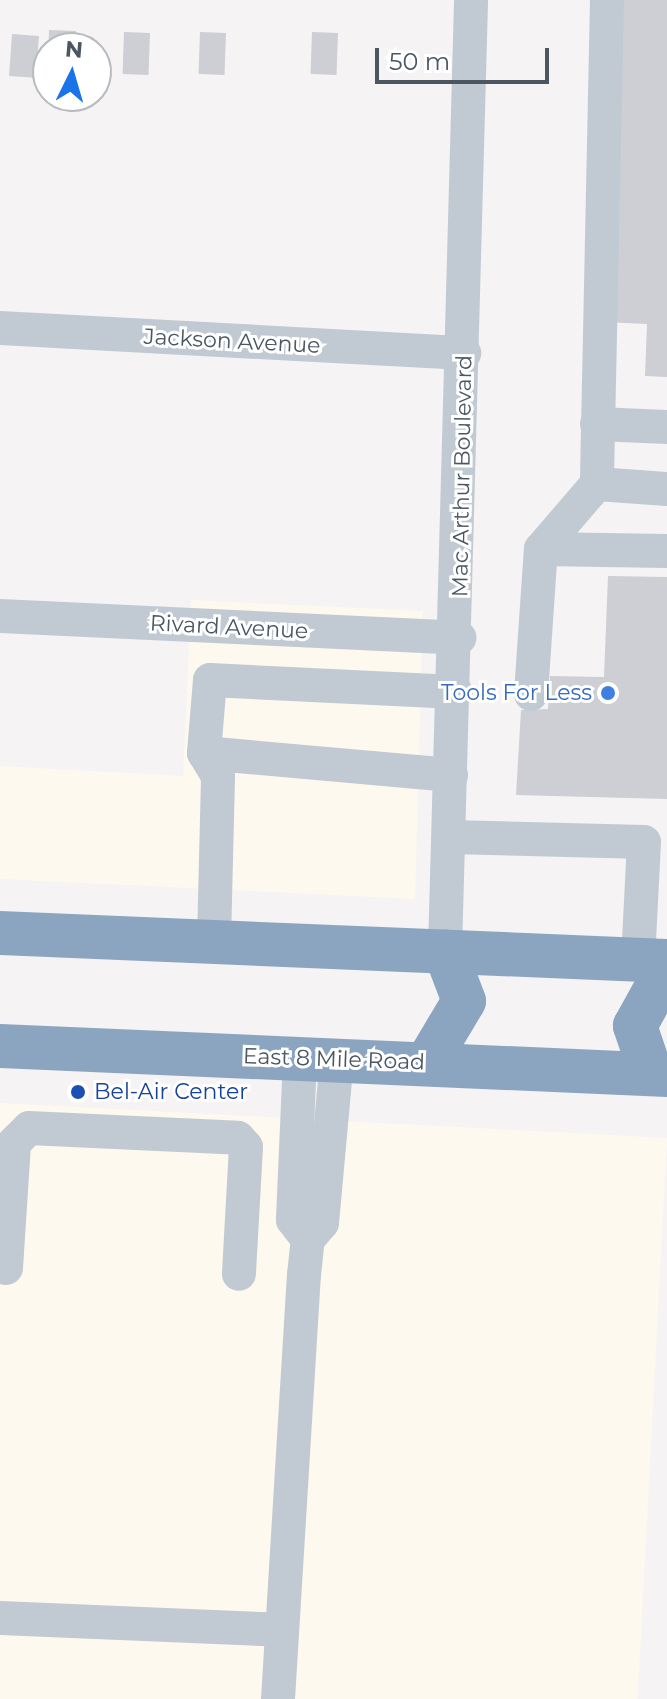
<!DOCTYPE html>
<style>
body{margin:0}
#map{position:relative;width:667px;height:1699px;overflow:hidden;background:#f5f3f3;font-family:Montserrat,sans-serif}
div>[style]{position:absolute}
.commercial>*{inset:0;background:#fdf9ef;transform-origin:0 0}
.building>*{inset:0;background:#cdcfd5;transform-origin:0 0}
.minor>*{height:34px;margin:-17px;padding:0 17px;transform-origin:17px;border-radius:17px;background:#c1cad2}
.highway>*{height:44px;margin:-22px;padding:0 22px;transform-origin:22px;border-radius:22px;background:#8ba5c1}
.dots>*{width:22px;height:22px;translate:-50% -50%;box-sizing:border-box;border:4px solid #fff;border-radius:50%}
span{translate:-50% -50%;white-space:nowrap;text-align:center;line-height:1.15;-webkit-text-stroke:6px #fff;paint-order:stroke}
.street-label{font-size:22px;color:#4a5661}
.shop-label{font-size:22px;color:#366cbe}
.right{translate:-100% -50%;text-align:right}
.transit-label{font-size:22px;color:#164399}
.left{translate:0 -50%;text-align:left}
.north{position:absolute;left:32px;top:32px;width:80px;height:80px;box-sizing:border-box;background:#fff;border:2px solid #b7bbc0;border-radius:50%;rotate:5deg;font-size:22px;font-weight:700;line-height:32px;text-align:center;color:#4a5661}
.north::after{content:'';display:block;margin:auto;width:28px;height:36px;background:#1a73e8;clip-path:polygon(50% 0,100% 100%,50% 72%,0 100%)}
.scale{position:absolute;left:375px;top:48px;width:174px;height:36px;box-sizing:border-box;border:4px solid #4a5661;border-top:0;padding-left:10px;font-size:24px;line-height:28px;white-space:nowrap;color:#4a5661;-webkit-text-stroke:6px #fff;paint-order:stroke}
</style>
<div id="map">
<div class="commercial">
<div style="clip-path:polygon(191px 600px,423px 611px,415px 899px,0 879px,0 766px,183px 776px)"></div>
<div style="left:0;top:1103px;width:668px;height:596px;rotate:3deg"></div>
</div>
<div class="building">
<div style="clip-path:polygon(615px 0,667px 0,667px 377px,645px 376px,647px 324px,602px 322px)"></div>
<div style="left:49px;top:30px;width:27px;height:18px;rotate:2deg"></div>
<div style="left:124px;top:32px;width:26px;height:42px;rotate:2deg"></div>
<div style="left:200px;top:32px;width:26px;height:42px;rotate:2deg"></div>
<div style="left:312px;top:32px;width:26px;height:42px;rotate:2deg"></div>
<div style="left:12px;top:34px;width:27px;height:42px;rotate:4deg"></div>
<div style="clip-path:polygon(608px 576px,667px 577px,667px 799px,516px 795px,521px 710px,548px 709px,550px 676px,604px 677px)"></div>
</div>
<div class="minor">
<div style="left:607px;top:0;width:484px;rotate:91.2deg"></div>
<div style="left:597px;top:484px;width:70px;rotate:4.1deg"></div>
<div style="left:0;top:328px;width:465px;rotate:3.1deg"></div>
<div style="left:597px;top:424px;width:70px;rotate:2.5deg"></div>
<div style="left:541px;top:549px;width:86px;rotate:-49.3deg"></div>
<div style="left:0;top:616px;width:460px;rotate:2.7deg"></div>
<div style="left:531px;top:694px;width:145px;rotate:-86.1deg"></div>
<div style="left:541px;top:549px;width:126px;rotate:0.9deg"></div>
<div style="left:204px;top:753px;width:248px;rotate:5.1deg"></div>
<div style="left:450px;top:837px;width:194px;rotate:1.5deg"></div>
<div style="left:644px;top:842px;width:118px;rotate:92.9deg"></div>
<div style="left:214px;top:941px;width:165px;rotate:-88.6deg"></div>
<div style="left:218px;top:776px;width:27px;rotate:-121deg"></div>
<div style="left:204px;top:753px;width:73px;rotate:-85.3deg"></div>
<div style="left:210px;top:680px;width:246px;rotate:2.8deg"></div>
<div style="left:445px;top:951px;width:951px;rotate:-88.43deg"></div>
<div style="left:300px;top:1058px;width:162px;rotate:92.5deg"></div>
<div style="left:293px;top:1220px;width:24px;rotate:52deg"></div>
<div style="left:6px;top:1268px;width:125px;rotate:-86.3deg"></div>
<div style="left:14px;top:1143px;width:21px;rotate:-45deg"></div>
<div style="left:29px;top:1128px;width:209px;rotate:2.7deg"></div>
<div style="left:238px;top:1138px;width:12px;rotate:48deg"></div>
<div style="left:246px;top:1147px;width:127px;rotate:93.2deg"></div>
<div style="left:0;top:1618px;width:282px;rotate:2.4deg"></div>
<div style="left:278px;top:1699px;width:425px;rotate:-86.5deg"></div>
<div style="left:304px;top:1275px;width:36px;rotate:-84deg"></div>
<div style="left:308px;top:1239px;width:21px;rotate:-49deg"></div>
<div style="left:322px;top:1223px;width:165px;rotate:-84.8deg"></div>
</div>
<div class="highway">
<div style="left:0;top:933px;width:668px;rotate:2.4deg"></div>
<div style="left:0;top:1046px;width:668px;rotate:2.49deg"></div>
<div style="left:427px;top:1063px;width:72px;rotate:-59.2deg"></div>
<div style="left:464px;top:1001px;width:53px;rotate:-110.8deg"></div>
<div style="left:651px;top:1073px;width:50px;rotate:-108.8deg"></div>
<div style="left:635px;top:1026px;width:66px;rotate:-61.1deg"></div>
</div>
<div class="dots">
<div style="left:608px;top:693px;background:#3f7fe0"></div>
<div style="left:78px;top:1092px;background:#1a4fb4"></div>
</div>
<div class="street-label">
<span style="left:232px;top:341px;rotate:3deg">Jackson Avenue</span>
<span style="left:462px;top:476px;rotate:-89deg">Mac Arthur Boulevard</span>
<span style="left:229px;top:627px;rotate:3deg">Rivard Avenue</span>
<span style="left:334px;top:1059px;rotate:2deg">East 8 Mile Road</span>
</div>
<div class="shop-label">
<span class="right" style="left:592px;top:693px">Tools For Less</span>
</div>
<div class="transit-label">
<span class="left" style="left:94px;top:1092px">Bel-Air Center</span>
</div>
<div class="north">N</div>
<div class="scale">50 m</div>
</div>
